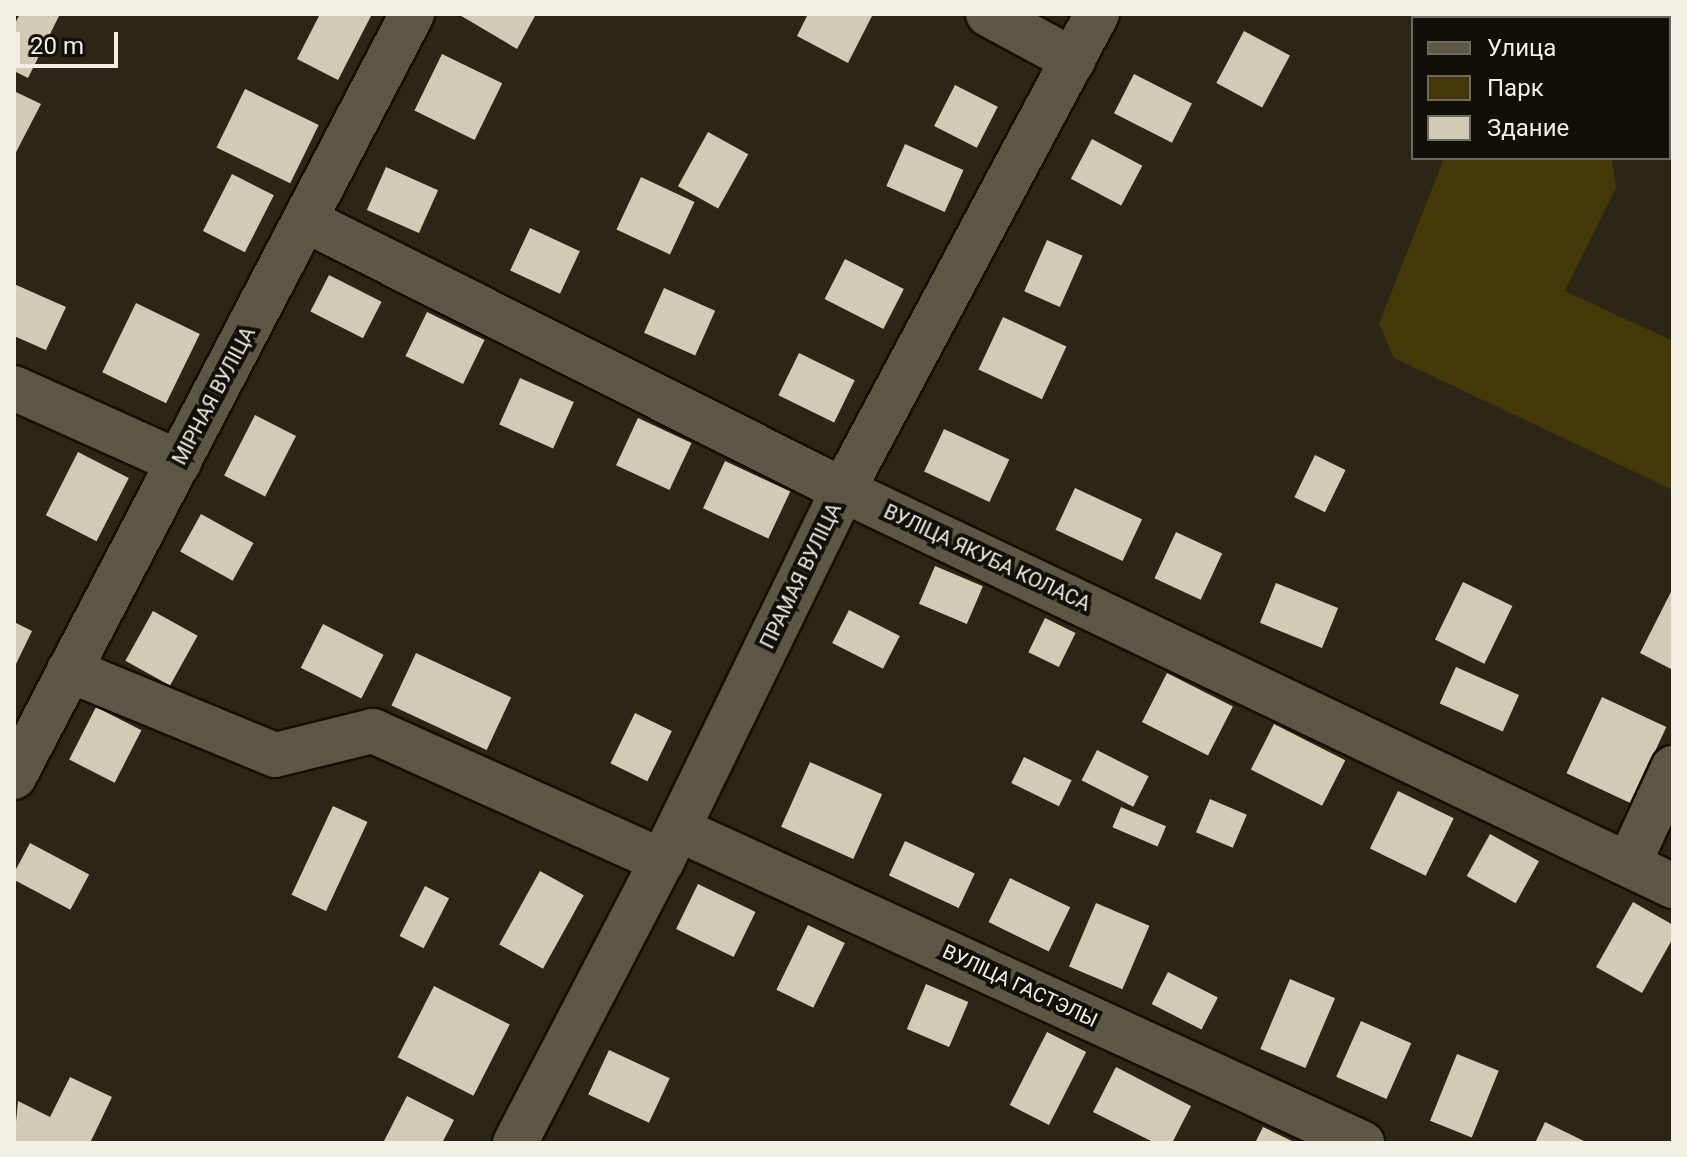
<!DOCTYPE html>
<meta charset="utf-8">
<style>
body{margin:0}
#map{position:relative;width:1687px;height:1157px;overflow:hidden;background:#2b2616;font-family:Roboto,sans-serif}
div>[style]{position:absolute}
.green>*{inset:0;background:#453809}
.building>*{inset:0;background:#d1cbb6;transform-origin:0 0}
.roads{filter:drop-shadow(2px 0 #140f02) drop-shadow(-2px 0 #140f02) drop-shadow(0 2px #140f02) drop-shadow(0 -2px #140f02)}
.minor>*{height:44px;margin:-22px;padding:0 22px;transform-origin:22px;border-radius:22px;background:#5d5745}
span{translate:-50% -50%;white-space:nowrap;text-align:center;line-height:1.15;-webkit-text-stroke:8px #120f08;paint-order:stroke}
.street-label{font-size:20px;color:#f3efe5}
.frame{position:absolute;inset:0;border:16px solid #f3efe5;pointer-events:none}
.legend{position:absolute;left:1411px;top:16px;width:260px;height:144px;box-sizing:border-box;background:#120f08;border:2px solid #6c6960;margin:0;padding:10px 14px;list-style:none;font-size:24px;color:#f3efe5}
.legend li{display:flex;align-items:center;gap:16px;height:40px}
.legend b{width:40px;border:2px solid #6c6960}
.scale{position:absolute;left:16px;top:32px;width:102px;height:36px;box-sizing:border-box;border:4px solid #f3efe5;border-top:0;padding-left:10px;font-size:24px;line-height:28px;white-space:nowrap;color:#f3efe5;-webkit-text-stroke:6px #120f08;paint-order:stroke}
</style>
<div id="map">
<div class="green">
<div style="clip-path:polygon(1444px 158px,1612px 158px,1616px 188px,1565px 291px,1673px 341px,1673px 490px,1394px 358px,1379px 324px)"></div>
</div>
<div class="building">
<div style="clip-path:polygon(20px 14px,60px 14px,28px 78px,14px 71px,14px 25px)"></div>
<div style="clip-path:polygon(320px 14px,372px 14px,338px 80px,297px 59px)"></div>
<div style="clip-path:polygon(458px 14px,536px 14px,517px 49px)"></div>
<div style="clip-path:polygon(808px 14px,873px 14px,848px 63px,797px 36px)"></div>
<div style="clip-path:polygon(1650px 14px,1673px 14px,1669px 51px,1669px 18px,1648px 18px)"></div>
<div style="left:1244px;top:31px;width:52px;height:59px;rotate:28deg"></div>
<div style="left:442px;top:54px;width:67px;height:63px;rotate:26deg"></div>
<div style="left:1134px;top:74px;width:65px;height:44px;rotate:27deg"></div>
<div style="left:955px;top:85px;width:48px;height:46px;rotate:27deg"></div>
<div style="left:245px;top:89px;width:82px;height:65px;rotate:26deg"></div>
<div style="clip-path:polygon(14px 91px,41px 104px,14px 156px)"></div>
<div style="left:708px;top:132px;width:46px;height:62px;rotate:29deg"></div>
<div style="left:1092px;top:139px;width:57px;height:45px;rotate:28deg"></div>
<div style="left:905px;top:144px;width:64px;height:46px;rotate:24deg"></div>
<div style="left:386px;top:167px;width:57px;height:47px;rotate:24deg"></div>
<div style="left:232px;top:174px;width:47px;height:64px;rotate:27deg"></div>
<div style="left:641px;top:177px;width:59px;height:58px;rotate:25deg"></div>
<div style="left:530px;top:228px;width:55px;height:47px;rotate:25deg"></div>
<div style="left:1047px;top:240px;width:39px;height:56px;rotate:24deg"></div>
<div style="left:845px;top:259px;width:66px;height:45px;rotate:27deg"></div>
<div style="left:329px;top:275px;width:59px;height:41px;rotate:27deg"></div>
<div style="clip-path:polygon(14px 284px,66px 307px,46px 350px,14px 336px)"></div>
<div style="left:664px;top:288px;width:56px;height:49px;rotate:24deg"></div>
<div style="left:136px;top:303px;width:71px;height:77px;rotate:26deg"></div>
<div style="left:427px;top:312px;width:64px;height:49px;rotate:26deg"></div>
<div style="left:1003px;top:317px;width:70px;height:58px;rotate:25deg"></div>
<div style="left:799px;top:353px;width:62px;height:47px;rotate:26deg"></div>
<div style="left:520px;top:378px;width:59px;height:51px;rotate:24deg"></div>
<div style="left:255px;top:415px;width:46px;height:68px;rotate:27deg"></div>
<div style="left:638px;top:418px;width:59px;height:52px;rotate:25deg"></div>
<div style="left:944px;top:429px;width:72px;height:47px;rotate:25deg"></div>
<div style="left:78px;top:452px;width:57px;height:71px;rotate:27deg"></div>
<div style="left:1315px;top:455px;width:34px;height:47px;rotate:26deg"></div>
<div style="left:725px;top:461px;width:72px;height:52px;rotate:25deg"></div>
<div style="left:1075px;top:488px;width:74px;height:46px;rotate:25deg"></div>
<div style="left:201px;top:514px;width:60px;height:43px;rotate:29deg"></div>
<div style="left:1176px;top:532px;width:51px;height:51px;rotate:25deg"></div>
<div style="left:935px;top:566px;width:52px;height:41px;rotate:23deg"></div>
<div style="left:1463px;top:582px;width:55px;height:64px;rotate:26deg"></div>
<div style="left:1276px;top:583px;width:67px;height:43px;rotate:22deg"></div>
<div style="clip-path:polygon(1673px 588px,1673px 670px,1640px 653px)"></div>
<div style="left:849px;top:610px;width:57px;height:37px;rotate:27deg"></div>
<div style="left:153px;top:611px;width:51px;height:57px;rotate:29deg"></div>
<div style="left:1045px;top:618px;width:34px;height:38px;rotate:26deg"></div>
<div style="clip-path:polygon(14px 622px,32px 631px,14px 668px)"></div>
<div style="left:323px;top:624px;width:68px;height:49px;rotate:27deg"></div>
<div style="left:416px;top:653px;width:105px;height:58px;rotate:25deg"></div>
<div style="left:1456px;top:667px;width:69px;height:40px;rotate:24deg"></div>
<div style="left:1167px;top:673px;width:74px;height:55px;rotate:27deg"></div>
<div style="left:1602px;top:697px;width:71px;height:84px;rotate:25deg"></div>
<div style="left:96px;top:707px;width:51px;height:59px;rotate:27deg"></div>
<div style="left:635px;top:713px;width:41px;height:56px;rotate:26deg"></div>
<div style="left:1274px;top:724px;width:80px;height:51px;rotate:27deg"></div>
<div style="left:1097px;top:750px;width:58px;height:34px;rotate:27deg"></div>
<div style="left:1024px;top:757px;width:53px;height:29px;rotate:26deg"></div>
<div style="left:810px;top:762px;width:79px;height:71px;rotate:24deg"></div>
<div style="left:1398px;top:791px;width:62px;height:64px;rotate:26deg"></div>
<div style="left:1210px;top:799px;width:40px;height:36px;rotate:23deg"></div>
<div style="left:333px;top:806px;width:38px;height:98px;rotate:25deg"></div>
<div style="left:1121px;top:807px;width:49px;height:22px;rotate:23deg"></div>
<div style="left:1490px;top:834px;width:56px;height:48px;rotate:29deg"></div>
<div style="left:905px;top:841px;width:77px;height:38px;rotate:25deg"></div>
<div style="left:30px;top:843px;width:67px;height:40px;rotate:28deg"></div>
<div style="left:540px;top:871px;width:50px;height:84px;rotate:29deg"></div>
<div style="left:1010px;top:878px;width:67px;height:49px;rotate:26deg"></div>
<div style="left:698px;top:884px;width:64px;height:50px;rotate:26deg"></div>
<div style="left:425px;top:886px;width:27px;height:56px;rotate:27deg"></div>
<div style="clip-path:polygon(1633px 902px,1673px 925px,1673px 938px,1642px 993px,1596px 967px)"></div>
<div style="left:1096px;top:903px;width:58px;height:69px;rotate:23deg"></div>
<div style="left:808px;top:925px;width:41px;height:72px;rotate:26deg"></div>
<div style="left:1168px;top:972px;width:56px;height:36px;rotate:27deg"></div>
<div style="left:1290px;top:979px;width:49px;height:76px;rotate:23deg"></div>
<div style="left:926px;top:984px;width:46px;height:49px;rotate:23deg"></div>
<div style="left:434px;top:986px;width:85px;height:80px;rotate:27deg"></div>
<div style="left:1361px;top:1021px;width:55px;height:61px;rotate:24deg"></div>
<div style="left:1047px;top:1032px;width:44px;height:82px;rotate:27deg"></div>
<div style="left:609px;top:1050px;width:67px;height:49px;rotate:25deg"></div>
<div style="left:1457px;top:1054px;width:45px;height:72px;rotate:22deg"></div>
<div style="clip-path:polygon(1116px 1067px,1191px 1106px,1172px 1143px,1155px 1143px,1093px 1112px)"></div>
<div style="clip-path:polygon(70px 1077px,112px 1097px,90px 1143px,14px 1143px,18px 1101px,50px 1117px)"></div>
<div style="clip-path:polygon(407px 1096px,454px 1120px,442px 1143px,383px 1143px)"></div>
<div style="clip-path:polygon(1545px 1122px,1588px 1143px,1535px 1143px)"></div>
<div style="clip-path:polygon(1263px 1127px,1296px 1143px,1255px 1143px)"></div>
</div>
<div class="roads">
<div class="minor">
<div style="left:988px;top:14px;width:97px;rotate:28.4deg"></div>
<div style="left:1531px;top:18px;width:1px"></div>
<div style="left:1669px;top:83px;width:4px;rotate:27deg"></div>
<div style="left:305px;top:220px;width:602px;rotate:26.65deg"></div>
<div style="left:843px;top:490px;width:920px;rotate:25.51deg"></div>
<div style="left:14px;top:388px;width:181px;rotate:24.2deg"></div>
<div style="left:69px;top:670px;width:223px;rotate:22.4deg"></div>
<div style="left:275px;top:755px;width:101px;rotate:-13.8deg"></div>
<div style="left:373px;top:731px;width:317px;rotate:24.2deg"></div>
<div style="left:14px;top:777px;width:861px;rotate:-62.45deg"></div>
<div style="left:678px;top:829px;width:753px;rotate:24.66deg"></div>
<div style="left:1629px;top:863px;width:105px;rotate:-65.1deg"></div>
<div style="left:515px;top:1143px;width:318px;rotate:-62.5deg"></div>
<div style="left:662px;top:861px;width:413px;rotate:-64deg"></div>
<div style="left:843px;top:490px;width:540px;rotate:-61.92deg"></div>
</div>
</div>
<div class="street-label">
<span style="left:214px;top:396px;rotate:-62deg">МІРНАЯ ВУЛІЦА</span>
<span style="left:987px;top:558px;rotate:25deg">ВУЛІЦА ЯКУБА КОЛАСА</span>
<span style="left:801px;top:576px;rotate:-64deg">ПРАМАЯ ВУЛІЦА</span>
<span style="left:1020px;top:986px;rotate:25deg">ВУЛІЦА ГАСТЭЛЫ</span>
</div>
<div class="frame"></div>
<ul class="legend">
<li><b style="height:10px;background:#5d5745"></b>Улица</li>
<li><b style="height:22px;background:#453809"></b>Парк</li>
<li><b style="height:22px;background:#d1cbb6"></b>Здание</li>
</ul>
<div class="scale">20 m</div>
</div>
